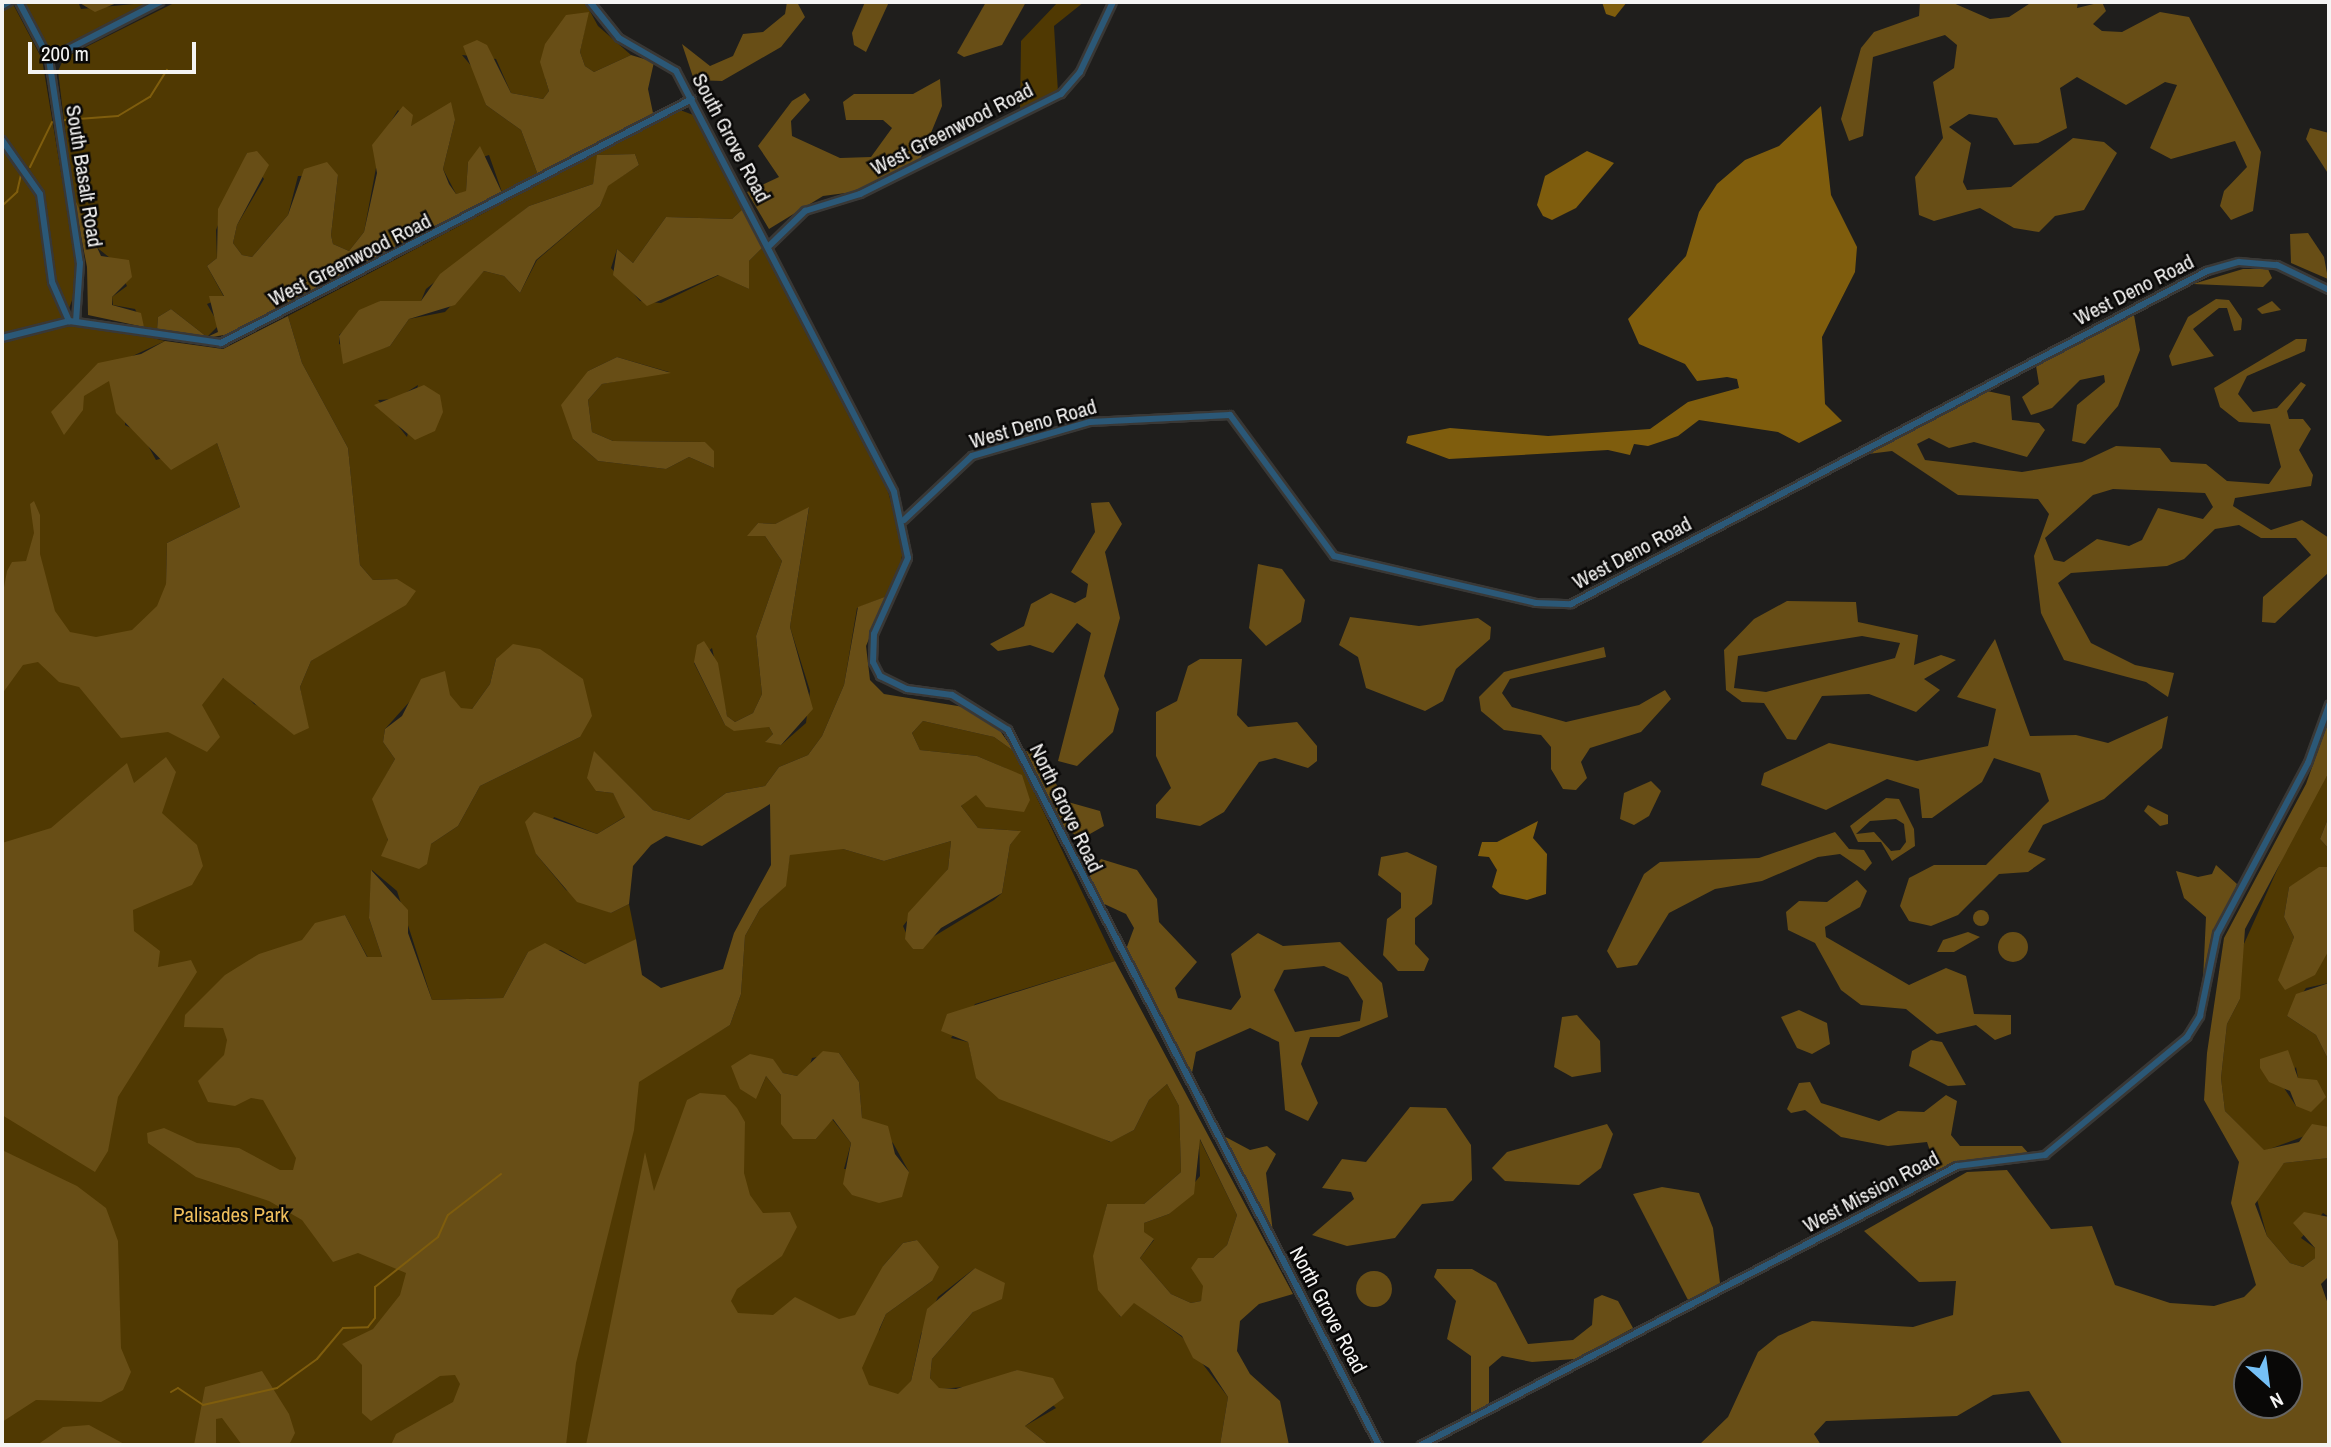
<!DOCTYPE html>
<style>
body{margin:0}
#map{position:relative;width:2331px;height:1447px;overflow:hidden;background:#1f1e1c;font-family:"Archivo Narrow",sans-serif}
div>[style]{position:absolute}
.green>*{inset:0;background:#503902}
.forest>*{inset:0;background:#684e16}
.round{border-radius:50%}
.water>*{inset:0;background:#7f5d0d}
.stream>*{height:2px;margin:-1px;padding:0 1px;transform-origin:1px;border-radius:1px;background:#7f5d0d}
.roads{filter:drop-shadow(2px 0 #393836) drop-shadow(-2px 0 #393836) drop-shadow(0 2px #393836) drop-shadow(0 -2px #393836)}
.minor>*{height:6px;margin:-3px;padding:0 3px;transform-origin:3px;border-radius:3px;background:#2b5877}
span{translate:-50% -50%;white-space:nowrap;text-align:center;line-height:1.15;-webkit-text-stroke:5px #090807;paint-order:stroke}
.street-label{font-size:21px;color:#f5f4f3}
.park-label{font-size:21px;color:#efbe5c}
.frame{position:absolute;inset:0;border:4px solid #f5f4f3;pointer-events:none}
.north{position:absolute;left:2233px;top:1349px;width:70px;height:70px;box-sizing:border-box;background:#090807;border:2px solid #676665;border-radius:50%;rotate:152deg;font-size:19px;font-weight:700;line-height:28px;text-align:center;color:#f5f4f3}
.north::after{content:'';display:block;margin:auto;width:24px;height:32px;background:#75c0f6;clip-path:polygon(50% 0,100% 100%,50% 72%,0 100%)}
.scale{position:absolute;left:28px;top:42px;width:168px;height:32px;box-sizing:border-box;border:4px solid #f5f4f3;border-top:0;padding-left:9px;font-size:21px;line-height:24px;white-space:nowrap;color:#f5f4f3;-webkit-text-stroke:5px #090807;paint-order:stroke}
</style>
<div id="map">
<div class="green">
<div style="clip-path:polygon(24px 2px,78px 2px,81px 9px,155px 2px,51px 53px)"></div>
<div style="clip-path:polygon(176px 2px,585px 2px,598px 26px,631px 55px,594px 72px,585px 66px,580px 52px,588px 13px,545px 78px,549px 91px,543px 99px,511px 93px,496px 59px,462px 55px,479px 75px,486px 105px,521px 130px,538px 175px,503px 195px,489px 155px,468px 162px,466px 192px,456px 194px,443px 169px,455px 120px,433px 117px,411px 126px,398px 110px,382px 136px,364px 232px,349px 251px,333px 244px,331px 235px,338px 175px,298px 176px,288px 215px,252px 257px,242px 255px,233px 243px,237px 225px,264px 179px,247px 153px,216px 230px,217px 258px,207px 266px,224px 297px,207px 304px,219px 325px,207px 337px,171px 309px,158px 317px,157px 330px,144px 327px,135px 309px,113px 305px,112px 297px,127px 286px,115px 262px,95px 246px,73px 195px,58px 71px,64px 58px)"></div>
<div style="clip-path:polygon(1058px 2px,1084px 2px,1054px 26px,1058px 92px,1020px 111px,1021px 41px)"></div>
<div style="clip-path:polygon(evenodd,13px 4px,42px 59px,79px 280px,63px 326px,109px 327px,165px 341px,126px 359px,125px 425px,141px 433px,156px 460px,217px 443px,240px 507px,167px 543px,166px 584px,216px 686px,222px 678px,233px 681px,254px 704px,308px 728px,300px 687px,311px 661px,354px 633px,397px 579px,373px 580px,360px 565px,348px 448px,302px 363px,288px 316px,680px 110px,696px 116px,745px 207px,732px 219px,666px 217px,633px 263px,617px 249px,611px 268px,640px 301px,661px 303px,719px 275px,749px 289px,749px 261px,763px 247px,888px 491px,903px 549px,898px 581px,887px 596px,857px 608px,844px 685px,822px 736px,808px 755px,779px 767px,765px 786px,726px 793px,689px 820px,653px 810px,594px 752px,596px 791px,613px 793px,626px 816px,597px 834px,554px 817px,536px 854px,566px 890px,611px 913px,629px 904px,636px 939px,613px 954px,585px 964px,561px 950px,528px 952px,503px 998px,432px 1000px,397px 891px,372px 870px,369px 918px,382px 957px,368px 958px,345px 915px,338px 918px,471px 1177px,730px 1025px,741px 994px,745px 936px,760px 909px,785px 886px,790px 854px,801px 849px,843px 849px,884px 861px,951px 841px,948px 869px,903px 926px,913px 949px,994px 900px,1002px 893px,1010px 845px,1020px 831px,978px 828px,961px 806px,1005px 768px,977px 756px,920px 750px,912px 733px,923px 721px,994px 737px,1015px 752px,1115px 961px,975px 1004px,951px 1038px,968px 1042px,977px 1078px,1110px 1142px,1134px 1130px,1149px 1100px,1167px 1084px,1179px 1106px,1181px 1172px,1144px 1204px,1107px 1204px,1101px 1230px,1120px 1317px,1134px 1302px,1182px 1337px,1228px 1397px,1220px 1445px,1049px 1445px,1025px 1426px,1056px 1408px,1017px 1370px,978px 1386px,939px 1389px,930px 1378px,932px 1359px,973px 1312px,975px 1268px,938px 1297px,921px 1334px,911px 1381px,937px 1445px,2px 1445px,2px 10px,13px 4px,635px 154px,639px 165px,607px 186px,600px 206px,537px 260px,520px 293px,504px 276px,484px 271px,445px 312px,409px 319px,390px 346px,365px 353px,339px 344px,339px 335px,380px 301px,421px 301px,426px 289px,529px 206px,593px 184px,598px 155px,635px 154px,13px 4px,617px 357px,669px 372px,602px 384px,588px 400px,592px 432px,613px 441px,705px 442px,714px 468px,689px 457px,666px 469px,598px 461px,573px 439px,588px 371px,617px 357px,13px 4px,418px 385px,407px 437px,378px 400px,396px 399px,418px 385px,13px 4px,809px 508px,790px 627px,810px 691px,806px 723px,781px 745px,766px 741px,773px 734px,769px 727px,725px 725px,694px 663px,712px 648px,727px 716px,735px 722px,753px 713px,762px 694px,756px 636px,782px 561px,765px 536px,748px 536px,758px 523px,775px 524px,809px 508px,13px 4px,496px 659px,580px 737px,480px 786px,458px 826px,431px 844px,388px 841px,378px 790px,395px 759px,383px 742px,385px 729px,411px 700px,449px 695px,461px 709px,472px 709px,490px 684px,496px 659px,13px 4px,839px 1053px,859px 1082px,862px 1118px,893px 1143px,909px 1172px,844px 1169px,851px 1143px,832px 1119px,816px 1139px,782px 1109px,781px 1095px,766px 1076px,760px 1091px,772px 1059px,783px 1073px,797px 1076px,808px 1071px,812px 1058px,839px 1053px,13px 4px,917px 1240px,932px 1281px,886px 1314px,879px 1331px,883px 1266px,903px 1243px,917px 1240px)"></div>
<div style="clip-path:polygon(evenodd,2329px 772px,2329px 816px,2320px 839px,2329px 849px,2329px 867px,2289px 887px,2284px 917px,2294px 937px,2279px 980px,2329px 950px,2329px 983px,2306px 988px,2287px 1016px,2316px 1035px,2329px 1061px,2329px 1127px,2264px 1151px,2225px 1111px,2221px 1078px,2227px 1024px,2240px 999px,2239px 955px,2299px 821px,2329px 772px,2296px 1067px,2298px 1078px,2296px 1106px,2282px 1085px,2296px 1067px)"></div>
<div style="clip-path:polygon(1199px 1138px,1237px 1215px,1227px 1245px,1213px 1258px,1201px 1301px,1191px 1303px,1171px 1294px,1140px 1258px,1154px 1240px,1143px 1232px,1144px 1223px,1169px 1214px,1200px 1176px)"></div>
<div style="clip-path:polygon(2329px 1158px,2329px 1217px,2323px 1213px,2301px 1238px,2315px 1248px,2315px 1258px,2303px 1267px,2290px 1263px,2267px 1236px,2256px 1196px,2284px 1163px)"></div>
</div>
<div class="forest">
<div style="clip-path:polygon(78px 2px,119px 2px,95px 12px)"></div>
<div style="clip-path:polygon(787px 2px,797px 2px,805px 17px,781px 47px,722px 81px,694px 80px,682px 44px,710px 66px,733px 56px,743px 34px,763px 32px,785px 14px)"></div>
<div style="clip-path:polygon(865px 2px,889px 2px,866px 52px,854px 45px,852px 33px)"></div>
<div style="clip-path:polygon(986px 2px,1026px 2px,1002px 45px,964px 57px,957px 53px)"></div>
<div style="clip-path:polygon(1920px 2px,1951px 2px,1990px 19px,2009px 17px,2032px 2px,2078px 2px,2077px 8px,2102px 2px,2106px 11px,2093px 24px,2102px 31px,2122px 32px,2160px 12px,2189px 17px,2261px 152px,2253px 211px,2231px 220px,2220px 206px,2224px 191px,2247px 167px,2235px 141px,2171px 159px,2150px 148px,2177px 85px,2165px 82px,2126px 105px,2077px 77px,2060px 88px,2067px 128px,2038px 143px,2014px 145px,1997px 118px,1969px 114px,1949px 127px,1971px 143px,1963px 182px,1967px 190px,2011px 187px,2073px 138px,2104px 142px,2117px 153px,2084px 210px,2055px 216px,2039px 232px,2014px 228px,1980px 208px,1934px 221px,1919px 215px,1915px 177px,1943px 138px,1933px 82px,1954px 68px,1957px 45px,1945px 35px,1873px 57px,1863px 136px,1849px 141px,1841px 119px,1861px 48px,1874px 32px,1919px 16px)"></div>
<div style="clip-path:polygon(589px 12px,580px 52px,585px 66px,594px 72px,631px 55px,654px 62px,648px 89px,653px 113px,538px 175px,521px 130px,486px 105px,463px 46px,477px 40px,487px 45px,511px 93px,543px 99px,549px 91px,540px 62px,545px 44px,566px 15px)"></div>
<div style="clip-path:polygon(940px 79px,942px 106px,919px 162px,853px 192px,823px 196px,769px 229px,747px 192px,779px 177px,758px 146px,792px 101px,805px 93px,810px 100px,791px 121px,792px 136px,840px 158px,871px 157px,892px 128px,883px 120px,846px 120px,843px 102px,854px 94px,913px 94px)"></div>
<div style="clip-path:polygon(451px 102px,455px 120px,443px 169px,449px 184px,456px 194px,466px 191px,468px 162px,480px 146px,503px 195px,240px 332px,202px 339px,157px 330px,158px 317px,171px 309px,207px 337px,218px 332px,209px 296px,224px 296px,207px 266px,217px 258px,218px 209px,247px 153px,257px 151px,269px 165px,237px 225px,233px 243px,242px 255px,252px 257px,288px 215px,304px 169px,327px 162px,338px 175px,331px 235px,333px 244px,349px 251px,364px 232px,377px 173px,372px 145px,403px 106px,413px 115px,411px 126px)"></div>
<div style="clip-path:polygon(2310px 128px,2329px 133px,2329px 175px,2306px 139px)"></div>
<div style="clip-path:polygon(635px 154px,639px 165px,608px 186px,600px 206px,536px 260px,520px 293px,504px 276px,484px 271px,455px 305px,409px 319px,390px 346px,343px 364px,339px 336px,359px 310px,380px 301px,421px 301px,440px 274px,529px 206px,593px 184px,597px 155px)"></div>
<div style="clip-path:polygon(73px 195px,101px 256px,129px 260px,132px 277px,112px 297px,112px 305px,141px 313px,144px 327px,88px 315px,87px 267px)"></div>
<div style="clip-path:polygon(745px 207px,763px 247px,749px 261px,749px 289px,718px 275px,647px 306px,613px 275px,617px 249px,633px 263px,666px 217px,732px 219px)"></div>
<div style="clip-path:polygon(2308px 233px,2324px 257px,2328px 279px,2291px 263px,2290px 234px)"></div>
<div style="clip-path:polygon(2243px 269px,2268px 269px,2272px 278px,2263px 287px,2193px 284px)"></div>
<div style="clip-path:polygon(2216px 299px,2229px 300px,2242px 319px,2241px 330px,2234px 331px,2227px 308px,2219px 308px,2193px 329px,2214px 356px,2172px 366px,2169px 356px,2188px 317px)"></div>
<div style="clip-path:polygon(2272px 301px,2281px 310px,2262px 314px,2257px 309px)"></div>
<div style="clip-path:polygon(2134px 315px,2140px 350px,2118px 406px,2085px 444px,2072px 441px,2077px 405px,2105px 382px,2104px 375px,2080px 380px,2052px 408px,2031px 415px,2022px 397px,2039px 384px,2036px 366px)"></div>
<div style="clip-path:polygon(288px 316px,302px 363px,348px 448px,360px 565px,373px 580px,397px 579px,416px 591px,406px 605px,311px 661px,300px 687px,309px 728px,294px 735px,223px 678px,202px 705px,220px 737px,207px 752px,168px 732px,121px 738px,79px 687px,59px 682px,38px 662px,23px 665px,2px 694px,2px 598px,7px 571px,12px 562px,26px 561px,34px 533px,30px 504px,34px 501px,40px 515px,40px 554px,55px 611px,70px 632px,96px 637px,132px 630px,157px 606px,166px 584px,167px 543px,240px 507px,217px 443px,171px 470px,116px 413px,109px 381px,84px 396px,83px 410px,64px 435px,51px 412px,98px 363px,141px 354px,165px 341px,223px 349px)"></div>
<div style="clip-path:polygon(evenodd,2296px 339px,2307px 339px,2305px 351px,2247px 376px,2238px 394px,2253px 412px,2277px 408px,2301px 382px,2306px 385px,2287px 411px,2289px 419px,2303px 419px,2311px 429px,2299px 450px,2313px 475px,2311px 486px,2235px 498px,2233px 506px,2271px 530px,2302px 520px,2329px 538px,2329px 572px,2275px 623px,2262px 622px,2263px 597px,2311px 555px,2296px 538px,2261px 538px,2239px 525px,2215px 529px,2184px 559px,2167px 566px,2071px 573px,2058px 583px,2091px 643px,2135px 665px,2174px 673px,2168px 697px,2146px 682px,2064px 660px,2041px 613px,2034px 556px,2049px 514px,2038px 499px,1958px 495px,1892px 451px,1860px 455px,1987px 391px,2010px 396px,2012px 420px,2039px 423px,2045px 430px,2027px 457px,1974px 442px,1949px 448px,1929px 438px,1917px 444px,1925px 460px,2022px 472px,2082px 462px,2116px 446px,2160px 448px,2171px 462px,2206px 464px,2227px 481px,2269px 484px,2281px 467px,2270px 424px,2239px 422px,2220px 407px,2214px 388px,2296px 339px,2113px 489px,2205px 493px,2213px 507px,2203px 519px,2158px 508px,2142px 540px,2129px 546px,2097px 539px,2064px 562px,2054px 560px,2045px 538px,2093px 495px,2113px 489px)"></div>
<div style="clip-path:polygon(617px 357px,671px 373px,602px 384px,588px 400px,592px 432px,613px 441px,705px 442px,714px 451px,714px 468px,689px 457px,666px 469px,598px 461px,573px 439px,561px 405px,588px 371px)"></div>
<div style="clip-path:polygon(424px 385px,440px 395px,443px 412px,435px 431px,415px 440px,374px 405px)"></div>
<div style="clip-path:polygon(1109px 502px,1122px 524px,1105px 552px,1120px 618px,1104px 676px,1119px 709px,1113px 732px,1077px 766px,1058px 761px,1091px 633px,1077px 623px,1053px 653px,1030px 645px,998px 651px,990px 644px,1024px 626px,1031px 604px,1051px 593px,1075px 603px,1086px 597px,1088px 584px,1071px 572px,1095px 532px,1091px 503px)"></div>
<div style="clip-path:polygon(809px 507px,790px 627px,813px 709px,781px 745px,765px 742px,773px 734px,769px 727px,734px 731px,725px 725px,694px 662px,697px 645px,704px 641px,718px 663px,727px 716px,735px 722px,753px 713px,762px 694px,756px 636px,782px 561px,765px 536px,747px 536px,758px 523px,775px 524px)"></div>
<div style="clip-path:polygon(1258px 564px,1282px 569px,1305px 600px,1301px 622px,1266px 646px,1249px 628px)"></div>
<div style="clip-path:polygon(887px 596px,866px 646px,870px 680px,884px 694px,970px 708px,998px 728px,1015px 752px,994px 737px,923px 721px,912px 733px,920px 750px,977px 756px,1022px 775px,1030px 800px,1024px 812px,986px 807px,976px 795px,961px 806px,978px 828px,1021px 831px,1010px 845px,1002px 893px,941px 928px,923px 949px,913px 949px,905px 939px,908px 913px,948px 869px,951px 841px,884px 861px,843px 849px,790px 855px,786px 886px,760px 909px,745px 936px,741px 994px,730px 1025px,639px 1082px,634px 1130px,576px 1363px,566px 1445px,391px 1445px,396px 1434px,453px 1402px,460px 1384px,455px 1375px,440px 1376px,371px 1421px,362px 1413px,362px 1365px,342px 1344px,373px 1329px,400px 1295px,406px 1273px,358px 1253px,333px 1262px,302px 1220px,269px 1201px,196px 1177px,148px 1143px,147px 1133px,164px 1128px,197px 1143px,239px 1148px,280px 1170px,293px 1170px,296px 1158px,263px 1100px,251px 1098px,235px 1106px,208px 1102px,198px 1081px,224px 1055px,227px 1040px,223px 1028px,184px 1027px,185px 1015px,225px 975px,259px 954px,302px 940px,315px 923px,345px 915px,367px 957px,382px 957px,369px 918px,371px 870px,408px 910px,408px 933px,432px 1000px,503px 998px,528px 952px,545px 943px,585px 964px,636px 939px,642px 975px,661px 988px,723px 969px,734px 933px,771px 865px,770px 804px,702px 846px,666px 836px,651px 845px,633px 866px,629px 904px,611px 913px,577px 902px,536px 854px,525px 822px,534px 812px,597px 834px,625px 817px,613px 793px,596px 791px,587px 778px,594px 751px,653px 810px,689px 820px,726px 793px,765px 786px,779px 767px,808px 755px,822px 736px,844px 685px,858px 607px)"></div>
<div style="clip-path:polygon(evenodd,1787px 601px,1856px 602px,1858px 622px,1918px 635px,1914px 665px,1941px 655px,1956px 660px,1924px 679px,1940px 690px,1916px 712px,1869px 694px,1822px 696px,1796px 740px,1787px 739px,1764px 703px,1742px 702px,1726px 690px,1724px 650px,1754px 619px,1787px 601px,1862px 636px,1900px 643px,1895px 658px,1766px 692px,1734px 688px,1738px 656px,1862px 636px)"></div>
<div style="clip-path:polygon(1350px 617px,1419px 626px,1478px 618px,1491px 627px,1490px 639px,1456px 669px,1443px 701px,1425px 711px,1366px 688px,1358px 657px,1339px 645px)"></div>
<div style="clip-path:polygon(1995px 639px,2030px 736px,2076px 735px,2108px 743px,2168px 716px,2162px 748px,2104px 799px,2043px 825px,2028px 852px,2046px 859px,2028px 872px,1999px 874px,1958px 915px,1931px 926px,1909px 921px,1900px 906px,1909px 878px,1934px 865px,1986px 865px,2049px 801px,2040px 773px,1994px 758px,1982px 782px,1932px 818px,1922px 818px,1919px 789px,1887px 779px,1826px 810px,1761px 785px,1764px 773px,1829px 743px,1917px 761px,1988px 746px,1996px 709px,1957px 697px)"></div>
<div style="clip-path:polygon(513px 644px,540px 649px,583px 679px,592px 716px,580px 737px,480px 786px,458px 826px,431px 844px,427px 864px,419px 869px,381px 856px,388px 840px,372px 799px,395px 759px,383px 742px,385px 729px,402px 716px,421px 679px,445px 671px,450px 695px,461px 708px,472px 709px,490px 684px,496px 659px)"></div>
<div style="clip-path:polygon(1604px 647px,1606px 657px,1510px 679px,1502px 693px,1512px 707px,1566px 722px,1639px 705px,1665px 690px,1671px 699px,1641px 732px,1590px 748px,1581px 762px,1587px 778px,1576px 790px,1563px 789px,1551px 769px,1551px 747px,1541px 735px,1504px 730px,1481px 711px,1479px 697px,1504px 672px)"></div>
<div style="clip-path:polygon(1200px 659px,1242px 659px,1237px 715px,1248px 727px,1297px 722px,1317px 746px,1317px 761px,1308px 768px,1275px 758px,1259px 762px,1224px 812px,1200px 826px,1156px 818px,1156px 805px,1171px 788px,1156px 756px,1156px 712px,1177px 701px,1188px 666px)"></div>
<div style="clip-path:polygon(evenodd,2329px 720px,2329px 772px,2245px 929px,2240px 999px,2227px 1024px,2221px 1078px,2225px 1111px,2264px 1150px,2299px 1142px,2312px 1124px,2329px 1127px,2329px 1158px,2284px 1163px,2255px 1204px,2267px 1236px,2290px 1263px,2303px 1267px,2315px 1258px,2315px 1248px,2293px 1223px,2304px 1212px,2329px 1217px,2329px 1276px,2321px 1284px,2329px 1307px,2329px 1445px,2063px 1445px,2029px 1391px,1993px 1395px,1957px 1416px,1826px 1421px,1814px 1434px,1821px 1445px,1699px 1445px,1728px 1417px,1758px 1352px,1778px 1336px,1812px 1321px,1913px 1327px,1953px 1315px,1956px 1281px,1919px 1282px,1864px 1231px,1967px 1172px,2007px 1170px,2051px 1229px,2092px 1226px,2115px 1285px,2170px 1303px,2214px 1306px,2244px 1297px,2256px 1285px,2231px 1203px,2239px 1162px,2204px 1100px,2207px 1053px,2224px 938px,2306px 784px,2329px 720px,2289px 1363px,2289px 1405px,2247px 1405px,2247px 1363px,2289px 1363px)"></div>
<div style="clip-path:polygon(1026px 751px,1035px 752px,1068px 802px,1100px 811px,1104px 826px,1081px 839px,1062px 826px)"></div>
<div style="clip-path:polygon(166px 757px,176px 772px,162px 813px,197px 845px,203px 866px,192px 885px,133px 910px,134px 931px,160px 951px,158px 967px,191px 960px,197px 972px,118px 1097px,108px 1151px,95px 1172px,2px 1115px,2px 843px,51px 828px,127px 763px,134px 783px)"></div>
<div style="clip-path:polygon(1651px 781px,1661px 791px,1649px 816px,1634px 825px,1620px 819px,1624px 793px)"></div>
<div style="clip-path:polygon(evenodd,1886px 798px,1899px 799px,1914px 829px,1915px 846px,1892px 861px,1881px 842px,1858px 842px,1850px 826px,1886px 798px,1896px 819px,1904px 824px,1906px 842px,1900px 850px,1891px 851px,1874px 832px,1856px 834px,1870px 821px,1896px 819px)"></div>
<div style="clip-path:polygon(2148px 805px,2168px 815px,2168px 824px,2160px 826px,2144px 811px)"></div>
<div style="clip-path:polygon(2329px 816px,2329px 849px,2320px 839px)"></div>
<div style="clip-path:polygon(1835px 832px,1849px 849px,1864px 850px,1872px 863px,1865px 871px,1840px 854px,1818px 857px,1762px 881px,1715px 889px,1669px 913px,1637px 965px,1617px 968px,1607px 951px,1644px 874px,1660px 862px,1759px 858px)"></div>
<div style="clip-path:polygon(1407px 852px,1437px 866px,1432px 904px,1415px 918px,1415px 944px,1429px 959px,1424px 971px,1398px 971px,1383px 955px,1387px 919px,1401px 908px,1401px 893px,1378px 875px,1381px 857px)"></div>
<div style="clip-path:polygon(evenodd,1101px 859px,1137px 870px,1157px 899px,1159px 922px,1197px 962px,1175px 988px,1178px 998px,1231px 1010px,1241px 997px,1231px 954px,1258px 933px,1283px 946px,1340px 942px,1382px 983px,1388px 1017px,1339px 1037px,1310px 1037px,1301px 1064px,1318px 1103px,1308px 1121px,1285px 1110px,1279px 1042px,1250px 1028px,1196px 1052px,1191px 1078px,1125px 952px,1134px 928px,1126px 914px,1100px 902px,1086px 879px,1101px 859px,1324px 966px,1348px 977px,1363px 1001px,1360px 1021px,1295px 1032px,1274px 990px,1284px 970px,1324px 966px)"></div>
<div style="clip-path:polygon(2216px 865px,2237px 884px,2203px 980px,2206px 917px,2184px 898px,2176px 871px,2198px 877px,2212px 874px)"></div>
<div style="clip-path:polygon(2319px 867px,2329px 867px,2329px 950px,2315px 975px,2285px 990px,2278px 980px,2294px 937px,2284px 917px,2289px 887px)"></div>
<div style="clip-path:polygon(1857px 880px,1867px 891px,1860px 907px,1825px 927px,1826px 937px,1909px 985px,1946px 968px,1966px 976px,1974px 1014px,2011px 1015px,2011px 1034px,1995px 1040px,1976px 1025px,1937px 1034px,1906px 1009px,1861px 1005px,1841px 990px,1815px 943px,1788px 930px,1786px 912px,1799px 901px,1827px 902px)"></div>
<div class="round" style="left:1973px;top:910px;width:16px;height:16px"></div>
<div style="clip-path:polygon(1968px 932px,1980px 937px,1954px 952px,1937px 952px,1943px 940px)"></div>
<div class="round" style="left:1998px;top:932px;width:30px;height:30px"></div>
<div style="clip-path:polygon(evenodd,1115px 961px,1293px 1294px,1259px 1304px,1240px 1321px,1237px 1351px,1250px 1374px,1280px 1401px,1289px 1445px,1220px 1445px,1228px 1397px,1209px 1368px,1193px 1358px,1182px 1336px,1134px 1303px,1121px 1317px,1098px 1290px,1093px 1256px,1107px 1204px,1144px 1204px,1181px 1172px,1179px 1106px,1167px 1084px,1149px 1100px,1134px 1130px,1111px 1142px,999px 1099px,976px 1078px,968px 1042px,941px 1031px,947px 1014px,1115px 961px,1200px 1139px,1237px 1215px,1227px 1245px,1213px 1258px,1198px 1258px,1191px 1268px,1203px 1286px,1201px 1301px,1191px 1303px,1171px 1294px,1140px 1258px,1154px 1239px,1144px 1232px,1144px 1223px,1169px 1214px,1194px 1194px,1200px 1139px)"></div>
<div style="clip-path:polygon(2329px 983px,2329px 1061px,2316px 1035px,2287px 1016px,2296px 994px)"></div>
<div style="clip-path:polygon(1799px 1010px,1827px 1023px,1830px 1044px,1812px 1054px,1797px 1048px,1781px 1017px)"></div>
<div style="clip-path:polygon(1577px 1015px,1600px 1041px,1601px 1072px,1572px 1077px,1554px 1067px,1562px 1017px)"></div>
<div style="clip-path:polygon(1931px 1040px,1942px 1042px,1966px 1085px,1948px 1086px,1909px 1066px,1912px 1051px)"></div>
<div style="clip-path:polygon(2288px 1050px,2298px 1078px,2317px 1080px,2326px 1097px,2311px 1112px,2296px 1106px,2290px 1091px,2269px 1082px,2260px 1068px,2260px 1059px)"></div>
<div style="clip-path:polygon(823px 1051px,839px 1053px,859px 1082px,862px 1118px,888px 1126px,895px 1154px,909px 1172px,902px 1197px,879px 1203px,852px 1195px,843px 1184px,851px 1143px,833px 1119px,816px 1139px,793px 1139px,781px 1124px,781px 1095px,766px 1076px,756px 1099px,740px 1089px,731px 1066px,750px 1054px,773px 1059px,783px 1073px,797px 1076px)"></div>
<div style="clip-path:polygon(1810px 1082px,1821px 1103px,1879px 1121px,1898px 1111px,1924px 1112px,1946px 1095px,1957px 1101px,1951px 1135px,1960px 1146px,2022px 1146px,2030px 1155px,1959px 1162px,1937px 1172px,1927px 1142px,1888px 1146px,1841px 1137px,1805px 1110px,1791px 1113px,1787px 1109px,1799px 1083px)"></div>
<div style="clip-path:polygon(700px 1093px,725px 1095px,737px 1108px,745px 1122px,744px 1173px,750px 1195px,763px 1213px,790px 1212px,797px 1227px,782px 1256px,737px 1289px,731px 1301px,738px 1313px,773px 1315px,795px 1297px,839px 1319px,855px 1315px,883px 1266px,903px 1243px,917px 1240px,939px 1267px,932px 1281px,886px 1314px,862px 1368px,869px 1385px,898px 1394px,911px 1381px,927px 1309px,975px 1268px,1005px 1283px,1002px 1299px,973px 1312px,932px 1359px,930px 1378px,939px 1388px,956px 1389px,1017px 1370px,1053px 1378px,1064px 1398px,1025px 1426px,1049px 1445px,586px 1445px,645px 1152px,654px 1191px,687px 1100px)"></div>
<div style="clip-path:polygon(1410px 1107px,1446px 1108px,1471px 1145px,1472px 1180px,1453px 1201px,1422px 1204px,1395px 1238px,1347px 1246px,1312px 1235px,1354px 1199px,1351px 1192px,1322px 1188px,1342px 1159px,1366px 1162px)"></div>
<div style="clip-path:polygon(1607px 1124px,1613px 1134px,1601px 1168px,1579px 1185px,1505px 1181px,1492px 1168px,1507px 1152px)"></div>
<div style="clip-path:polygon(1220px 1134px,1250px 1150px,1267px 1146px,1276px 1154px,1266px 1173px,1273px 1233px)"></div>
<div style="clip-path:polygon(2px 1150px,77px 1186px,106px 1208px,118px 1241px,121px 1348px,131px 1372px,123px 1390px,101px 1402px,36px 1400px,2px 1422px)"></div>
<div style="clip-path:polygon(1662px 1187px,1699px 1193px,1713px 1228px,1720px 1283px,1688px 1300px,1633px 1194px)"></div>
<div style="clip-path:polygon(1472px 1269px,1496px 1283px,1528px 1344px,1573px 1340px,1592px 1325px,1594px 1299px,1602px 1295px,1618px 1301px,1633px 1328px,1575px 1359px,1532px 1362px,1502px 1356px,1489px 1367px,1489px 1405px,1471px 1413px,1471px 1356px,1447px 1339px,1456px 1301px,1434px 1277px,1437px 1269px)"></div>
<div class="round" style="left:1356px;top:1271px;width:36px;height:36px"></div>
<div style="clip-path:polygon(262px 1371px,289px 1414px,295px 1433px,289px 1445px,242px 1445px,222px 1418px,216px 1419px,216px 1445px,194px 1445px,205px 1387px)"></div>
<div style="clip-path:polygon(89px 1425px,126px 1445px,37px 1445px,63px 1427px)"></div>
</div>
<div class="water">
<div style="clip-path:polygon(1602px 2px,1627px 2px,1615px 17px,1606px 14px)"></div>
<div style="clip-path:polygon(1821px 106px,1831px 195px,1857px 247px,1855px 272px,1822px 337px,1825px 404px,1842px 421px,1799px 443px,1778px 432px,1699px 420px,1678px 436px,1648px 446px,1634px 444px,1630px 455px,1608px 450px,1449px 459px,1406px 443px,1408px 436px,1450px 428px,1548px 436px,1650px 429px,1688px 402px,1739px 388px,1737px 379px,1727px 377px,1697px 381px,1685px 364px,1639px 344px,1628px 319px,1686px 256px,1699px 212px,1717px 184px,1745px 160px,1779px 146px)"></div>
<div style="clip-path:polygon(1587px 151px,1614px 163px,1576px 208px,1552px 220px,1543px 216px,1537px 205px,1545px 176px)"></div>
<div style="clip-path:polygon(1538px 821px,1533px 838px,1547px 854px,1546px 894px,1527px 900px,1500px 894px,1492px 887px,1497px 870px,1489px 857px,1478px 856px,1482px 842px,1497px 842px)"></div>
</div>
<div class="stream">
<div style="left:65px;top:120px;width:53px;rotate:-4.3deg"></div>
<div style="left:118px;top:116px;width:37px;rotate:-31deg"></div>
<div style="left:150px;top:97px;width:32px;rotate:-58deg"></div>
<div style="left:30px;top:167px;width:50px;rotate:-63.9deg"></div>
<div style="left:2px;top:206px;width:21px;rotate:-43deg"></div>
<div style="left:17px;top:192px;width:18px;rotate:-77deg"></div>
<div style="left:171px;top:1392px;width:8px;rotate:-30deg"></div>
<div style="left:178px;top:1388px;width:30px;rotate:34deg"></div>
<div style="left:203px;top:1405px;width:76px;rotate:-12.9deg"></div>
<div style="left:277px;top:1388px;width:49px;rotate:-35.9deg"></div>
<div style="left:317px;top:1359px;width:40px;rotate:-50deg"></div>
<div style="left:343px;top:1328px;width:25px;rotate:-2deg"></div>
<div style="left:368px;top:1327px;width:11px;rotate:-52deg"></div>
<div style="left:375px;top:1318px;width:31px;rotate:-90deg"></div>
<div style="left:375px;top:1287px;width:80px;rotate:-38.4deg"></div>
<div style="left:438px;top:1237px;width:24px;rotate:-66deg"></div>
<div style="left:448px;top:1215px;width:67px;rotate:-37.7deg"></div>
</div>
<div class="roads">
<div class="minor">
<div style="left:19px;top:2px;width:64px;rotate:62.2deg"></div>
<div style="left:49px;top:59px;width:206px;rotate:81.4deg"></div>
<div style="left:80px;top:263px;width:58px;rotate:93.9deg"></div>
<div style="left:590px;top:2px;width:46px;rotate:51.1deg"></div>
<div style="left:619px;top:38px;width:66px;rotate:30.1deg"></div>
<div style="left:676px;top:71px;width:474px;rotate:62.6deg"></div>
<div style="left:894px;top:492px;width:67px;rotate:78deg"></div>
<div style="left:908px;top:558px;width:83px;rotate:114.1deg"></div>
<div style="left:874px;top:634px;width:28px;rotate:92deg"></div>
<div style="left:873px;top:662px;width:16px;rotate:63deg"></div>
<div style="left:880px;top:676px;width:30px;rotate:26deg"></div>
<div style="left:907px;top:689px;width:45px;rotate:7.6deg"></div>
<div style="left:952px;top:695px;width:66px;rotate:32deg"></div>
<div style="left:1008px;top:730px;width:806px;rotate:62.58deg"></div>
<div style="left:2px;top:6px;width:8px;rotate:-30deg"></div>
<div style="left:49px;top:59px;width:125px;rotate:-27.2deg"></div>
<div style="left:2px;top:140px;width:66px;rotate:54.9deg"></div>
<div style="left:40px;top:194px;width:89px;rotate:82.2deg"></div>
<div style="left:52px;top:282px;width:43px;rotate:66.4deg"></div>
<div style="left:768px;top:247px;width:52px;rotate:-44.2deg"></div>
<div style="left:805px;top:211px;width:58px;rotate:-17.2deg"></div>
<div style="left:860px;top:194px;width:225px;rotate:-26.5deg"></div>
<div style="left:1061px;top:94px;width:29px;rotate:-49deg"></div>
<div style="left:1080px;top:72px;width:77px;rotate:-64.8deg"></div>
<div style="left:2px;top:338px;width:69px;rotate:-14.2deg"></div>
<div style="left:69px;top:321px;width:154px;rotate:8.2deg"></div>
<div style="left:221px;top:343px;width:530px;rotate:-27.39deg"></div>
<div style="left:904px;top:520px;width:93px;rotate:-43.3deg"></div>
<div style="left:972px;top:456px;width:123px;rotate:-16.1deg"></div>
<div style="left:1090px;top:422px;width:140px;rotate:-2.9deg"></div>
<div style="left:1230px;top:415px;width:175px;rotate:53.6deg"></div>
<div style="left:1334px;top:556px;width:207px;rotate:13.1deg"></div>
<div style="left:1536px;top:603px;width:35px;rotate:2deg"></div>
<div style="left:1571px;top:604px;width:718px;rotate:-27.64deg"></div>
<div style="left:2207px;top:271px;width:33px;rotate:-16deg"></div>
<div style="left:2239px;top:262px;width:38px;rotate:5deg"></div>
<div style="left:2277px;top:265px;width:58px;rotate:25.7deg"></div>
<div style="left:1421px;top:1445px;width:604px;rotate:-27.5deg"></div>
<div style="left:1957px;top:1166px;width:89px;rotate:-7.1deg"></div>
<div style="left:2045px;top:1155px;width:185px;rotate:-39.7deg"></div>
<div style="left:2187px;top:1037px;width:25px;rotate:-58deg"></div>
<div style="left:2200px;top:1016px;width:84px;rotate:-78.3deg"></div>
<div style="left:2217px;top:934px;width:194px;rotate:-62deg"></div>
<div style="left:2308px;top:763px;width:62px;rotate:-70.1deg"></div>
</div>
</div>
<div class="street-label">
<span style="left:952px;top:129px;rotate:-27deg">West Greenwood Road</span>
<span style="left:731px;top:138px;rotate:62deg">South Grove Road</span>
<span style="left:84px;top:176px;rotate:81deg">South Basalt Road</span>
<span style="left:350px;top:260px;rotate:-27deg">West Greenwood Road</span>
<span style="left:2134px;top:290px;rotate:-27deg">West Deno Road</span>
<span style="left:1033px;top:424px;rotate:-16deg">West Deno Road</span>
<span style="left:1632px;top:553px;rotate:-28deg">West Deno Road</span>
<span style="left:1066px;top:808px;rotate:64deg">North Grove Road</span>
<span style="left:1871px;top:1192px;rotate:-28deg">West Mission Road</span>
<span style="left:1328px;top:1310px;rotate:62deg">North Grove Road</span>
</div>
<div class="park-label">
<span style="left:231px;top:1215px">Palisades Park</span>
</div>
<div class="frame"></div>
<div class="north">N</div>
<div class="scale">200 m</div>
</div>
